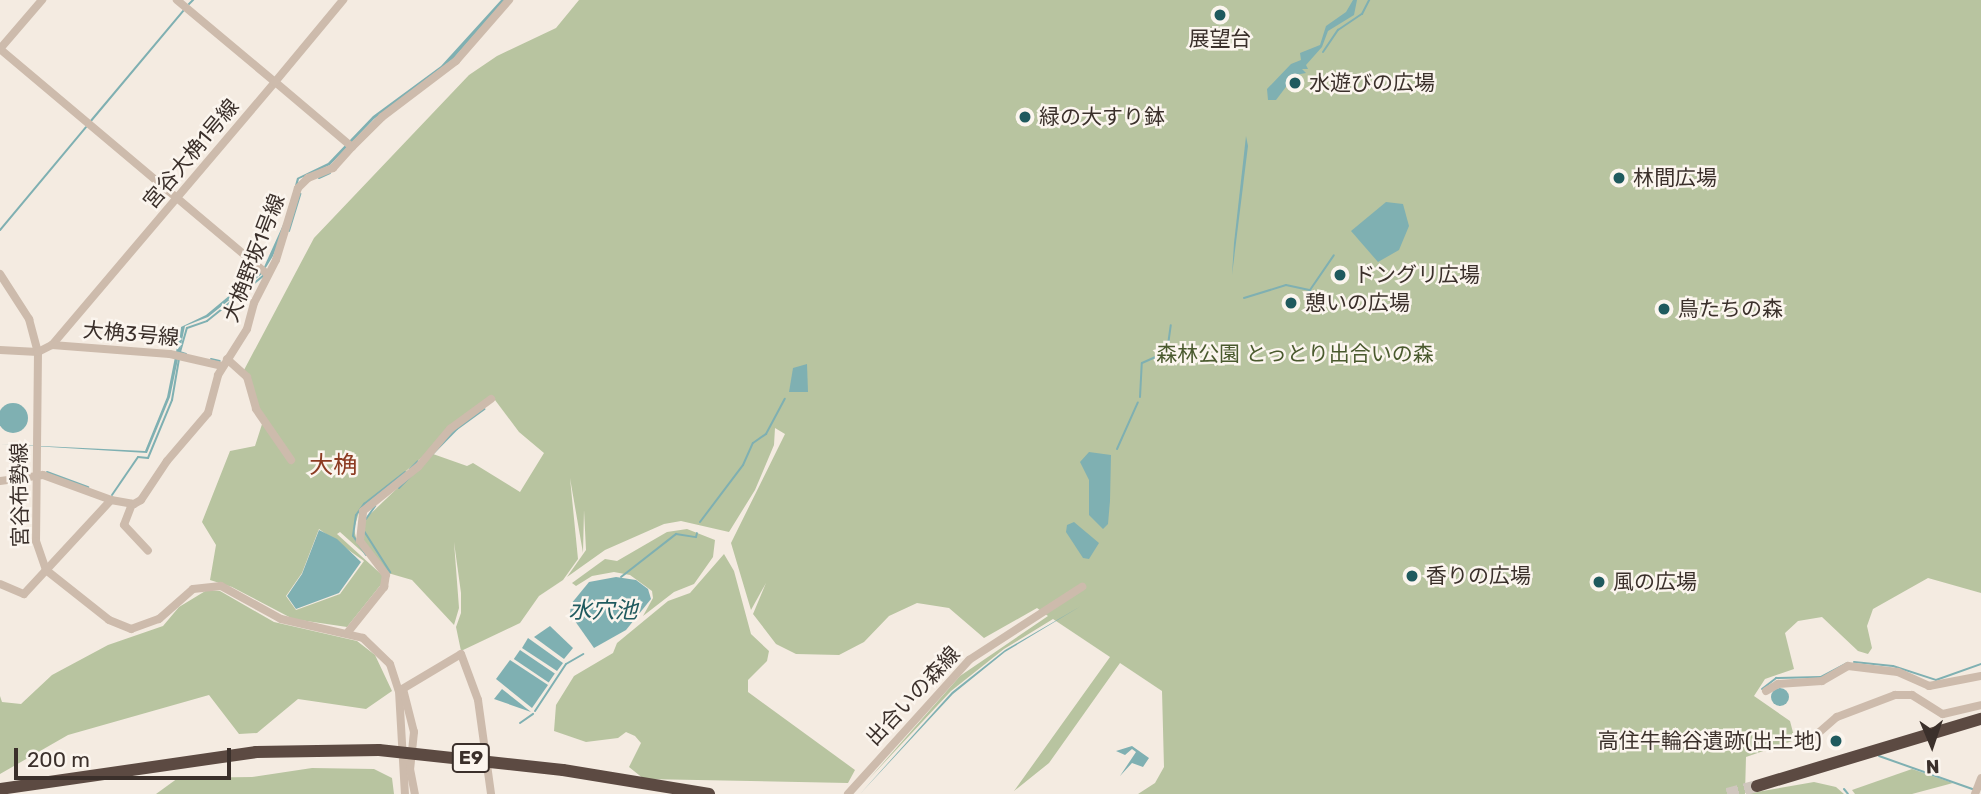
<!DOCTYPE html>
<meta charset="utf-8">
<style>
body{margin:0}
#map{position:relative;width:1981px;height:794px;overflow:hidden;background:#f4ebe1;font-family:Rubik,"Noto Sans JP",sans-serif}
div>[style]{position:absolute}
.green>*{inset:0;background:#b8c4a0}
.water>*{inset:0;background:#7fb0b2;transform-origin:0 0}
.round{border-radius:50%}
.stream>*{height:2px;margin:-1px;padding:0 1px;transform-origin:1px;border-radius:1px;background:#7fb0b2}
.highway-tunnel>*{height:12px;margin-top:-6px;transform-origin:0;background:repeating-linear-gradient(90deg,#cfc6bd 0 12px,transparent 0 18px)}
.minor>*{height:8px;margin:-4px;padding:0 4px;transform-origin:4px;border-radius:4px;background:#cdbbac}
.highway>*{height:12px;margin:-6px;padding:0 6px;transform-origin:6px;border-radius:6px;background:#5c4a42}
.highway-bridge>*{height:12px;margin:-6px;padding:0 6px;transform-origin:6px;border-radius:6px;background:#5c4a42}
.dots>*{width:19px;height:19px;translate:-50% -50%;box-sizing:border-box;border:4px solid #fbf5ee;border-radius:50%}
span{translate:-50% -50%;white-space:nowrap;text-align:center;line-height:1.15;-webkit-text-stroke:5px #fbf5ee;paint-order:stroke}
.shield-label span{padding:2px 5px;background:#fbf5ee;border:2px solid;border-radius:5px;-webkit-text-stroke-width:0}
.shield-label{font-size:19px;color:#3b302b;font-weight:700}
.poi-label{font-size:21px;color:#3b302b}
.left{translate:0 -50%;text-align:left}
.right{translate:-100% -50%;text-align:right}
.street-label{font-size:21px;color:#3b302b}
.park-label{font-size:21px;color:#4a5a2e}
.water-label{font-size:23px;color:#1f5a5e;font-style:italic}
.quarter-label{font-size:24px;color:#8c3b22}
.north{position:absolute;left:1897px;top:710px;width:70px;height:70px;-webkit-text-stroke:5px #fbf5ee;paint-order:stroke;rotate:178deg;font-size:19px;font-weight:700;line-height:28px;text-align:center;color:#3b302b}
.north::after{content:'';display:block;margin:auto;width:24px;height:32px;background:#3b302b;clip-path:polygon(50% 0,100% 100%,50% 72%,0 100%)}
.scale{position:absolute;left:14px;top:748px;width:217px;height:32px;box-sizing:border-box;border:4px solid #3b302b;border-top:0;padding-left:9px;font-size:21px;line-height:24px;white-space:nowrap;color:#3b302b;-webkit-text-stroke:5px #fbf5ee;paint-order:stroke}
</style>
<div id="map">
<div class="green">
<div style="clip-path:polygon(evenodd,579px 0,1981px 0,1981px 593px,1928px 578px,1873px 609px,1867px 626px,1872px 648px,1868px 654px,1858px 651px,1822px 617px,1798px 621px,1785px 633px,1794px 669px,1765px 679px,1754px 696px,1790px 721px,1795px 740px,1746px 757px,1745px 794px,1814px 782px,1836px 787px,1844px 794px,1138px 794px,1155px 783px,1164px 767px,1162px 691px,1120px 663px,1049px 763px,1014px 791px,1110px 657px,1053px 619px,1004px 649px,951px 691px,868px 780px,960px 676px,1048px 616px,1037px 608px,984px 638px,949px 608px,917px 603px,889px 616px,864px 642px,839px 655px,796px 654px,776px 644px,753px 614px,766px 583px,751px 610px,731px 543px,785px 434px,775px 428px,774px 445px,755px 490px,729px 532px,681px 521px,664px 524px,605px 550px,567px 577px,586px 550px,584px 510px,583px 553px,570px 478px,578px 559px,563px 580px,539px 596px,520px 623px,461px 651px,456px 627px,461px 613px,461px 593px,454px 542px,459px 608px,454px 625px,412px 580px,388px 573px,364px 542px,362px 522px,433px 454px,467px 466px,473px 463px,520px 492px,544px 453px,519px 432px,492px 396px,359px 512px,354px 529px,357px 542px,378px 566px,340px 532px,337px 534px,382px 575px,383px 582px,347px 627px,293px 619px,232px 587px,210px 580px,216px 545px,202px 522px,230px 451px,255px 446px,263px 421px,244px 370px,314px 238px,469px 75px,497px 56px,556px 28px,579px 0,319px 529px,364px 561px,340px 594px,296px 610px,286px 596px,302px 573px,319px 529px)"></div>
<div style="clip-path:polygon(687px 529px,715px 540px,713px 557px,694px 584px,674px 592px,643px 616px,653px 598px,652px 591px,630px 575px,614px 572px,592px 576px,576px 586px,572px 583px,605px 559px,617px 561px,667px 532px)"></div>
<div style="clip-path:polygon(724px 554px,734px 571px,751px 634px,769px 651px,767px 661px,748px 680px,748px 692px,855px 770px,848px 783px,644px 779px,629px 767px,641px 743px,635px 736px,626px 732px,618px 738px,586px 742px,554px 731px,556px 705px,574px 676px,613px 653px,617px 643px,668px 601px,690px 593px)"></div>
<div style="clip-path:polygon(207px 590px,220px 591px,274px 622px,357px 641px,375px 655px,392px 691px,366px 709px,298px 699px,257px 733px,239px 734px,209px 695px,68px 735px,0 774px,0 696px,2px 702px,21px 704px,52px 675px,108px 645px,163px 626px,179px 607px)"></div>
<div style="clip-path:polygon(312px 768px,374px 769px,392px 778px,394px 794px,156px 794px,178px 778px,252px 777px)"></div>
<div style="clip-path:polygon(1912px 769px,1953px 783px,1912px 794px,1855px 794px,1852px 790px)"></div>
</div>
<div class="water">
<div style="clip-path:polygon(501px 0,505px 0,453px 59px,374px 119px,330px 165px,299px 179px,289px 217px,273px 256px,262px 274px,208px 317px,185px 326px,170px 397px,147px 453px,0 444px,145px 451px,167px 397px,181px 327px,206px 315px,264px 267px,287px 216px,297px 178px,328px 163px,373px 116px,441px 66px)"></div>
<div style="clip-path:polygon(1353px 0,1357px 0,1354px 15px,1328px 31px,1322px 47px,1306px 65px,1308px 69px,1302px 69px,1306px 73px,1295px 75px,1276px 100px,1268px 100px,1267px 89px,1291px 64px,1301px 60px,1300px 53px,1320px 45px,1326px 26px,1346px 12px)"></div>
<div style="clip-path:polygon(1246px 136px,1248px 146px,1232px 275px,1234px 243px)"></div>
<div style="clip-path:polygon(1386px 202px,1403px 204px,1409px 226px,1399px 250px,1378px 262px,1351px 231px)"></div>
<div style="clip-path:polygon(807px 364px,808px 392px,789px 392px,793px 368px)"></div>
<div class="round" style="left:-2px;top:403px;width:30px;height:30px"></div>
<div style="clip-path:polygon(1089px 452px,1111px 455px,1110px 501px,1108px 524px,1103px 529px,1089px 515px,1089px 480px,1080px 462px)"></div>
<div style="clip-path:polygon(1074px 522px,1099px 543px,1089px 559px,1083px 558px,1066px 532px,1067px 525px)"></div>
<div style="clip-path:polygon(319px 530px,337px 539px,361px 562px,339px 593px,296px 609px,287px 596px,302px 574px)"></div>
<div style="clip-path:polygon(616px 577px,636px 580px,648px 589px,651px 599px,626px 630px,594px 648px,570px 614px,571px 604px,589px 582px)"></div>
<div style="clip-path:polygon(1081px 606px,1005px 652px,953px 694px,860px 794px,952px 692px,1005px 650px)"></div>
<div style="clip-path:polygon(550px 626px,573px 648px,564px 659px,534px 637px)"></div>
<div style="clip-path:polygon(528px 638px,563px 663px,557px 671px,522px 648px)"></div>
<div style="left:520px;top:650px;width:42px;height:11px;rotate:34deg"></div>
<div style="clip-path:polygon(510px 660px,548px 685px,532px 708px,496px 679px)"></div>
<div class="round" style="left:1771px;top:688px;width:18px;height:18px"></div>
<div style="clip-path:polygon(502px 689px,531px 712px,494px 699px)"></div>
<div style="clip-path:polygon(1132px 746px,1149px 758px,1143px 767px,1132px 763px,1120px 776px,1136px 752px,1132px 749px,1125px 755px,1116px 751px)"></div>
</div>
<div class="stream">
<div style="left:189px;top:4px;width:6px;rotate:-45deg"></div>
<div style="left:1323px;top:52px;width:27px;rotate:-56deg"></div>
<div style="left:1338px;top:30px;width:29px;rotate:-34deg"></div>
<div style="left:1362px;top:14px;width:16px;rotate:-63deg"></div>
<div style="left:90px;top:122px;width:145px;rotate:-50deg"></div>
<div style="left:319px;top:178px;width:12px;rotate:-24deg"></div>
<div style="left:0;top:230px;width:134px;rotate:-50.1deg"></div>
<div style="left:289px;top:231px;width:39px;rotate:-73deg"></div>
<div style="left:1244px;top:298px;width:44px;rotate:-17.2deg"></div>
<div style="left:1286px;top:285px;width:25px;rotate:12deg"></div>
<div style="left:1310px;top:290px;width:42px;rotate:-55.6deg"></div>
<div style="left:186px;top:354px;width:6px;rotate:-162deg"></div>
<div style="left:180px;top:352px;width:25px;rotate:-74deg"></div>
<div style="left:187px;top:328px;width:21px;rotate:-19deg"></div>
<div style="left:207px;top:321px;width:72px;rotate:-38.8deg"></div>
<div style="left:211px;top:359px;width:9px;rotate:13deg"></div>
<div style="left:1140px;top:397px;width:34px;rotate:-87deg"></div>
<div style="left:1142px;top:363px;width:27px;rotate:-24deg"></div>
<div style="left:1167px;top:352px;width:27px;rotate:-82deg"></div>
<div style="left:1117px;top:449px;width:51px;rotate:-65.9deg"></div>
<div style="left:410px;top:469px;width:11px;rotate:-45deg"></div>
<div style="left:47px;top:472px;width:44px;rotate:20.1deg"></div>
<div style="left:399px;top:488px;width:83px;rotate:-45.5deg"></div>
<div style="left:457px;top:429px;width:34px;rotate:-36deg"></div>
<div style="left:112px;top:495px;width:46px;rotate:-55.6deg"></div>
<div style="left:138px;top:457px;width:10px;rotate:6deg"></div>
<div style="left:148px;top:458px;width:63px;rotate:-67.5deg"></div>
<div style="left:172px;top:400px;width:42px;rotate:-80.3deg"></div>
<div style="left:366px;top:519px;width:16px;rotate:-55deg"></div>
<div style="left:700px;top:522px;width:71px;rotate:-53deg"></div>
<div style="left:743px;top:465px;width:24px;rotate:-66deg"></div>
<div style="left:753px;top:443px;width:16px;rotate:-35deg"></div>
<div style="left:766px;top:434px;width:40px;rotate:-62deg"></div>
<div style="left:364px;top:531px;width:49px;rotate:57.6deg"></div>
<div style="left:366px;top:555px;width:23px;rotate:-124deg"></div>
<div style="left:353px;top:536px;width:21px;rotate:-82deg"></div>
<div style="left:356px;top:515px;width:14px;rotate:-54deg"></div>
<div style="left:364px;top:504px;width:52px;rotate:-38deg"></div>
<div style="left:621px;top:577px;width:70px;rotate:-38deg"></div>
<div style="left:676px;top:534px;width:20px;rotate:9deg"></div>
<div style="left:696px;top:537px;width:4px;rotate:-76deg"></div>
<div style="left:1854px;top:662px;width:39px;rotate:6deg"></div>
<div style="left:1893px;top:666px;width:45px;rotate:18deg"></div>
<div style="left:1936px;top:680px;width:48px;rotate:-19.6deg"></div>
<div style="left:1762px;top:689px;width:18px;rotate:-38deg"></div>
<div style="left:1776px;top:678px;width:45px;rotate:-1.3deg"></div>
<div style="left:1821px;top:677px;width:30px;rotate:-28deg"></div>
<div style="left:535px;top:711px;width:56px;rotate:-56.6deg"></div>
<div style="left:566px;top:664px;width:20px;rotate:-30deg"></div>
<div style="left:520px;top:723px;width:16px;rotate:-35deg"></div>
<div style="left:1879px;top:756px;width:99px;rotate:19.5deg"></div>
<div style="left:1844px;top:789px;width:6px;rotate:51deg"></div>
</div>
<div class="highway-tunnel">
<div style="left:1727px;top:794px;width:31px;rotate:-15deg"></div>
</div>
<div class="minor">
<div style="left:0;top:49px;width:349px;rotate:40.1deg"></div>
<div style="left:0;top:49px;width:65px;rotate:-49.4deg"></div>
<div style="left:352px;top:147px;width:42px;rotate:-45deg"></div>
<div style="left:382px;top:117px;width:93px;rotate:-37.1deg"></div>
<div style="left:456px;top:61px;width:81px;rotate:-49deg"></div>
<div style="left:0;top:274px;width:54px;rotate:57.2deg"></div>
<div style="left:29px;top:319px;width:34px;rotate:75deg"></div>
<div style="left:38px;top:352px;width:189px;rotate:90.6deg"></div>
<div style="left:36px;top:541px;width:31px;rotate:71deg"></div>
<div style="left:46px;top:570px;width:80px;rotate:38.4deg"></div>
<div style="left:109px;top:620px;width:24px;rotate:22deg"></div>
<div style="left:131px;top:629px;width:30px;rotate:-20deg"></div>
<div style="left:159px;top:619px;width:45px;rotate:-41.4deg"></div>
<div style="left:193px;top:589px;width:28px;rotate:-6deg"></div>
<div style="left:221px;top:586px;width:68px;rotate:28.8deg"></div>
<div style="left:281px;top:619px;width:84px;rotate:13deg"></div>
<div style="left:363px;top:638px;width:37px;rotate:44deg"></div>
<div style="left:390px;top:664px;width:28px;rotate:72deg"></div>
<div style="left:399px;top:691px;width:103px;rotate:86.7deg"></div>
<div style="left:52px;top:345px;width:345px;rotate:-49.7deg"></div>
<div style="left:275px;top:82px;width:128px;rotate:-140.1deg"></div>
<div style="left:0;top:350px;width:38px;rotate:3deg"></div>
<div style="left:38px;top:352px;width:16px;rotate:-27deg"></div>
<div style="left:52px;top:345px;width:118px;rotate:4.4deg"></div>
<div style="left:170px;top:354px;width:53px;rotate:13deg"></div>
<div style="left:227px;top:359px;width:27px;rotate:42deg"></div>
<div style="left:247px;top:377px;width:33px;rotate:74deg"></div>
<div style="left:256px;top:409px;width:62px;rotate:55.5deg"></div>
<div style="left:0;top:481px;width:43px;rotate:-7.9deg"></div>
<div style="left:43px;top:475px;width:72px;rotate:20.2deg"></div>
<div style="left:132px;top:504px;width:22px;rotate:111deg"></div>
<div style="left:124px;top:525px;width:35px;rotate:47deg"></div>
<div style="left:0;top:584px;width:26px;rotate:23deg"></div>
<div style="left:24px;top:594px;width:128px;rotate:-47.2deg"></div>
<div style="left:111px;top:500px;width:23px;rotate:10deg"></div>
<div style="left:134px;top:504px;width:8px;rotate:-30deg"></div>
<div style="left:141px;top:500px;width:47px;rotate:-56.3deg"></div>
<div style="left:167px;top:461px;width:63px;rotate:-49.5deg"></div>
<div style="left:208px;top:413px;width:39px;rotate:-75deg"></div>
<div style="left:218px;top:375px;width:54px;rotate:-57.8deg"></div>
<div style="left:247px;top:329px;width:27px;rotate:-75deg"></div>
<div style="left:254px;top:303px;width:48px;rotate:-62.9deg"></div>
<div style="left:276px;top:260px;width:75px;rotate:-73deg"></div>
<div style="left:298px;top:188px;width:14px;rotate:-45deg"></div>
<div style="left:308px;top:178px;width:27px;rotate:-22deg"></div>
<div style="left:333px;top:168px;width:28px;rotate:-48deg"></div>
<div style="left:352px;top:147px;width:101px;rotate:-139.8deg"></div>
<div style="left:275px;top:82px;width:107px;rotate:-50.3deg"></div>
<div style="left:348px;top:632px;width:58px;rotate:-51.3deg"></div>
<div style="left:384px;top:587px;width:12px;rotate:-81deg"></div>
<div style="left:386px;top:575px;width:43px;rotate:-127.4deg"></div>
<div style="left:360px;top:541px;width:30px;rotate:-84deg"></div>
<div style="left:363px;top:511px;width:70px;rotate:-38.7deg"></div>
<div style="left:418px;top:467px;width:50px;rotate:-49.9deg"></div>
<div style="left:450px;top:429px;width:51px;rotate:-36.2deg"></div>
<div style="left:403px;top:689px;width:44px;rotate:75.7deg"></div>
<div style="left:414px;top:732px;width:37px;rotate:96deg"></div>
<div style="left:410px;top:769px;width:25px;rotate:79deg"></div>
<div style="left:399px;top:691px;width:72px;rotate:-30.8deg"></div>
<div style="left:461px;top:654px;width:49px;rotate:69.7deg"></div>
<div style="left:478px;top:700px;width:95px;rotate:82.1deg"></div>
<div style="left:1766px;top:691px;width:14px;rotate:-30deg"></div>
<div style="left:1778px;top:684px;width:44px;rotate:-3.9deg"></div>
<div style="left:1822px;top:681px;width:30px;rotate:-30deg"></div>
<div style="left:1848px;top:666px;width:50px;rotate:6.8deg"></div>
<div style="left:1898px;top:672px;width:34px;rotate:24deg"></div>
<div style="left:1929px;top:686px;width:53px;rotate:-10.9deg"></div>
<div style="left:1808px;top:742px;width:38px;rotate:-41deg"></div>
<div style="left:1837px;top:717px;width:62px;rotate:-20.8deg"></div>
<div style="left:1895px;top:695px;width:17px"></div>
<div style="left:1912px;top:695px;width:36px;rotate:32deg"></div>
<div style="left:1943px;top:714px;width:39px;rotate:-13deg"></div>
<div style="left:848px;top:794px;width:181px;rotate:-47.9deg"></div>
<div style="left:969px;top:660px;width:135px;rotate:-32.9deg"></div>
<div style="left:1975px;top:794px;width:17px;rotate:-69deg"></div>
</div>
<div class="highway">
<div style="left:563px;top:770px;width:148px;rotate:9.3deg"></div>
<div style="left:1757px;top:786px;width:234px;rotate:-16.7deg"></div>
<div style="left:0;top:789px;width:259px;rotate:-8.2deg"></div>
<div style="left:256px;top:752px;width:123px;rotate:-0.9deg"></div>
</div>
<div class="highway-bridge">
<div style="left:379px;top:750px;width:185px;rotate:6.2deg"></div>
</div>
<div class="dots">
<div style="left:1220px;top:15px;background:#1f5a5e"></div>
<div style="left:1295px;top:83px;background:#1f5a5e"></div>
<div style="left:1025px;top:117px;background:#1f5a5e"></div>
<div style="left:1619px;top:178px;background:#1f5a5e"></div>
<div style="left:1340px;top:275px;background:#1f5a5e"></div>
<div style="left:1291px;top:303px;background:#1f5a5e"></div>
<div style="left:1664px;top:309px;background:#1f5a5e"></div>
<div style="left:1412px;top:576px;background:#1f5a5e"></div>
<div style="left:1599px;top:582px;background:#1f5a5e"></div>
<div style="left:1836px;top:741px;background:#1f5a5e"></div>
</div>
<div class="shield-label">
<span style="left:471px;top:758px">E9</span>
</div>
<div class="poi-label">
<span style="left:1220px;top:39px">展望台</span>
<span class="left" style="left:1309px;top:83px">水遊びの広場</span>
<span class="left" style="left:1039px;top:117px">緑の大すり鉢</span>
<span class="left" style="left:1633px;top:178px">林間広場</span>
<span class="left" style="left:1354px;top:275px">ドングリ広場</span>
<span class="left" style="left:1305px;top:303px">憩いの広場</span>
<span class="left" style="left:1678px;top:309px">鳥たちの森</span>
<span class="left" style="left:1426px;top:576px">香りの広場</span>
<span class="left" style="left:1613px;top:582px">風の広場</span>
<span class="right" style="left:1822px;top:741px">高住牛輪谷遺跡(出土地)</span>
</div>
<div class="street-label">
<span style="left:191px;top:154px;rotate:-50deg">宮谷大桷1号線</span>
<span style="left:254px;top:258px;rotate:-69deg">大桷野坂1号線</span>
<span style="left:131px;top:334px;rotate:5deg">大桷3号線</span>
<span style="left:20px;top:495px;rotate:-91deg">宮谷布勢線</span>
<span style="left:913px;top:696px;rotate:-47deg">出合いの森線</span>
</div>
<div class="park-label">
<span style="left:1295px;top:354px">森林公園 とっとり出合いの森</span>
</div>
<div class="water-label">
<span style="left:603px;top:610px">水穴池</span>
</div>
<div class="quarter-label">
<span style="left:333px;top:466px">大桷</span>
</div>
<div class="north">N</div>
<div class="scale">200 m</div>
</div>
